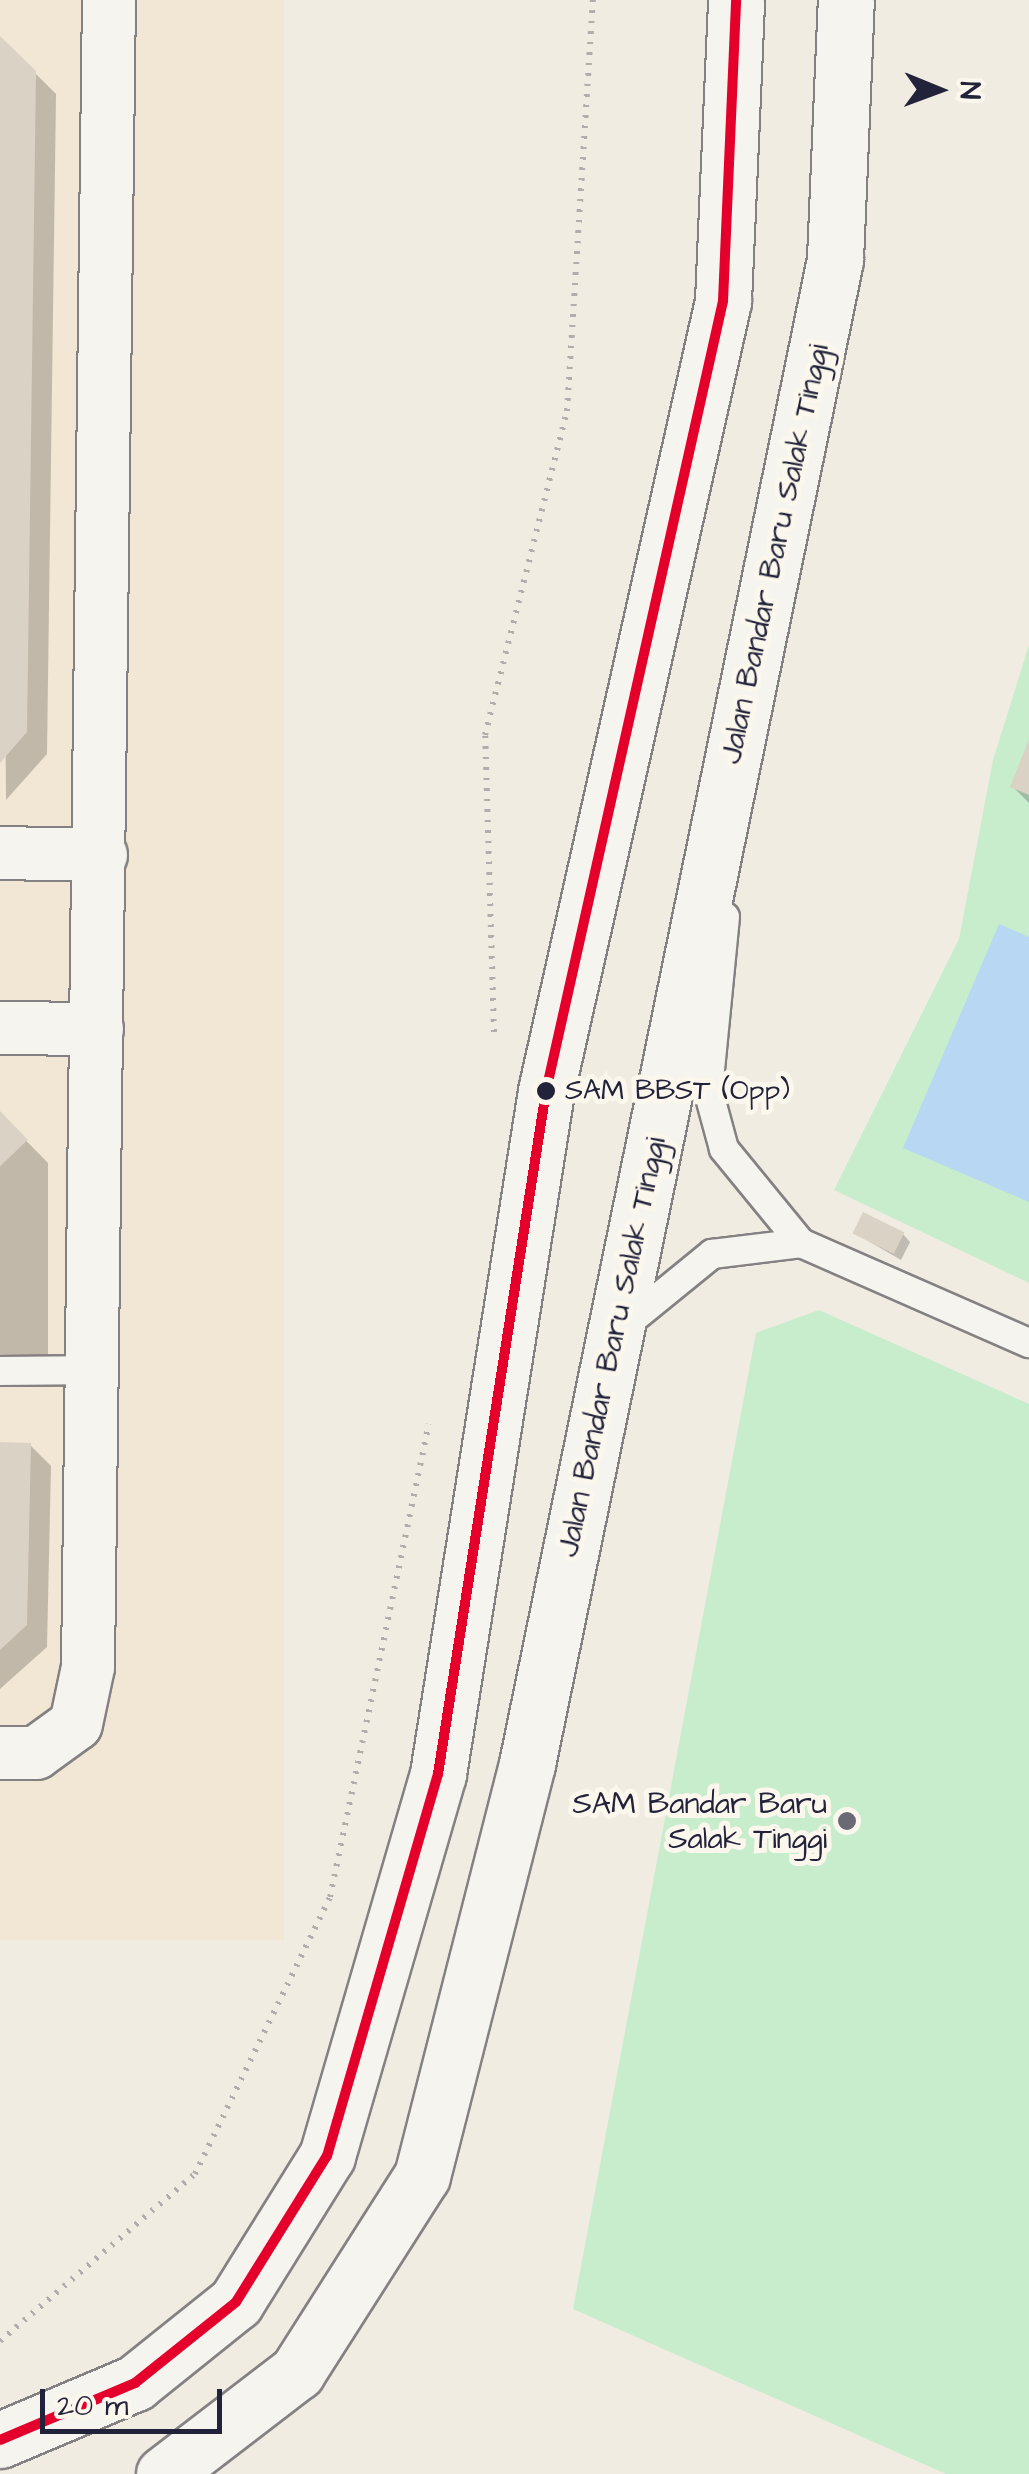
<!DOCTYPE html>
<style>
body{margin:0}
#map{position:relative;width:1029px;height:2474px;overflow:hidden;background:#f1ece2;font-family:"Architects Daughter",sans-serif}
div>[style]{position:absolute}
.built>*{inset:0;background:#f2e7d4;transform-origin:0 0}
.green>*{inset:0;background:#c7edcd}
.water>*{inset:0;background:#b8d7f3}
.shadow>*{inset:0;background:#0003}
.building>*{inset:0;background:#dbd2c6;transform-origin:0 0}
.path>*{height:6px;margin-top:-3px;transform-origin:0;background:repeating-linear-gradient(90deg,#b0aead 0 2.5px,transparent 0 10.5px)}
.roads{filter:drop-shadow(2px 0 #848182) drop-shadow(-2px 0 #848182) drop-shadow(0 2px #848182) drop-shadow(0 -2px #848182)}
.service>*{height:28px;margin:-14px;padding:0 14px;transform-origin:14px;border-radius:14px;background:#f5f4ef}
.minor>*{height:52px;margin:-26px;padding:0 26px;transform-origin:26px;border-radius:26px;background:#f5f4ef}
.secondary>*{height:55px;margin:-27.5px;padding:0 27.5px;transform-origin:27.5px;border-radius:27.5px;background:#f5f4ef}
.bus-1>*{height:10px;margin:-5px;padding:0 5px;transform-origin:5px;border-radius:5px;background:#e4002b}
.dots>*{width:28px;height:28px;translate:-50% -50%;box-sizing:border-box;border:5px solid #fbf7ec;border-radius:50%}
span{translate:-50% -50%;white-space:nowrap;text-align:center;line-height:1.15;-webkit-text-stroke:10px #fbf7ec;paint-order:stroke}
.bus-label{font-size:28px;color:#22223b}
.left{translate:0 -50%;text-align:left}
.street-label{font-size:30px;color:#22223b}
.poi-label{font-size:30px;color:#22223b}
.right{translate:-100% -50%;text-align:right}
.north{position:absolute;left:889px;top:40px;width:100px;height:100px;-webkit-text-stroke:8px #fbf7ec;paint-order:stroke;rotate:91deg;font-size:28px;font-weight:700;line-height:40px;text-align:center;color:#22223b}
.north::after{content:'';display:block;margin:auto;width:35px;height:45px;background:#22223b;clip-path:polygon(50% 0,100% 100%,50% 72%,0 100%)}
.scale{position:absolute;left:40px;top:2389px;width:182px;height:45px;box-sizing:border-box;border:5px solid #22223b;border-top:0;padding-left:12px;font-size:30px;line-height:35px;white-space:nowrap;color:#22223b;-webkit-text-stroke:8px #fbf7ec;paint-order:stroke}
</style>
<div id="map">
<div class="built">
<div style="left:0;top:0;width:284px;height:1940px"></div>
</div>
<div class="green">
<div style="clip-path:polygon(1029px 645px,1029px 1283px,834px 1190px,959px 939px,993px 760px)"></div>
<div style="clip-path:polygon(819px 1310px,1029px 1404px,1029px 2474px,946px 2474px,573px 2309px,756px 1333px)"></div>
</div>
<div class="water">
<div style="clip-path:polygon(999px 924px,1029px 937px,1029px 1202px,903px 1148px)"></div>
</div>
<div class="shadow">
<div style="clip-path:polygon(0 38px,56px 94px,47px 754px,6px 800px)"></div>
<div style="clip-path:polygon(1029px 745px,1029px 803px,1012px 786px)"></div>
<div style="clip-path:polygon(0 1114px,48px 1163px,48px 1358px,0 1359px)"></div>
<div style="clip-path:polygon(856px 1234px,903px 1234px,910px 1242px,901px 1260px)"></div>
<div style="clip-path:polygon(0 1445px,30px 1445px,51px 1466px,47px 1647px,0 1689px)"></div>
</div>
<div class="building">
<div style="clip-path:polygon(0 36px,36px 71px,27px 732px,0 763px)"></div>
<div style="clip-path:polygon(1029px 739px,1029px 795px,1010px 787px)"></div>
<div style="left:0;top:1111px;width:40px;height:228px;rotate:46deg"></div>
<div style="left:863px;top:1212px;width:46px;height:24px;rotate:26deg"></div>
<div style="clip-path:polygon(0 1442px,31px 1443px,27px 1625px,0 1650px)"></div>
</div>
<div class="path">
<div style="left:494px;top:1032px;width:297px;rotate:-91.7deg"></div>
<div style="left:485px;top:735px;width:334px;rotate:-75.8deg"></div>
<div style="left:567px;top:411px;width:412px;rotate:-86.4deg"></div>
<div style="left:0;top:2341px;width:257px;rotate:-40.6deg"></div>
<div style="left:195px;top:2174px;width:308px;rotate:-64deg"></div>
<div style="left:330px;top:1897px;width:483px;rotate:-78.2deg"></div>
</div>
<div class="roads">
<div class="service">
<div style="left:725px;top:917px;width:174px;rotate:95.6deg"></div>
<div style="left:708px;top:1090px;width:61px;rotate:74.8deg"></div>
<div style="left:724px;top:1149px;width:122px;rotate:50.7deg"></div>
<div style="left:801px;top:1243px;width:249px;rotate:23.7deg"></div>
<div style="left:620px;top:1329px;width:119px;rotate:-39.2deg"></div>
<div style="left:712px;top:1254px;width:90px;rotate:-7deg"></div>
<div style="left:0;top:1371px;width:92px;rotate:-0.6deg"></div>
</div>
<div class="minor">
<div style="left:0;top:853px;width:101px;rotate:1.1deg"></div>
<div style="left:0;top:1028px;width:97px;rotate:0.6deg"></div>
<div style="left:0;top:1753px;width:36px"></div>
<div style="left:36px;top:1753px;width:49px;rotate:-35.9deg"></div>
<div style="left:76px;top:1724px;width:58px;rotate:-78.1deg"></div>
<div style="left:88px;top:1667px;width:1667px;rotate:-89.28deg"></div>
</div>
<div class="secondary">
<div style="left:0;top:2440px;width:147px;rotate:-22.9deg"></div>
<div style="left:135px;top:2383px;width:129px;rotate:-38.7deg"></div>
<div style="left:236px;top:2302px;width:172px;rotate:-58.1deg"></div>
<div style="left:327px;top:2156px;width:398px;rotate:-73.8deg"></div>
<div style="left:438px;top:1774px;width:691px;rotate:-81.01deg"></div>
<div style="left:546px;top:1091px;width:810px;rotate:-77.37deg"></div>
<div style="left:723px;top:301px;width:301px;rotate:-87.5deg"></div>
<div style="left:164px;top:2474px;width:168px;rotate:-37.5deg"></div>
<div style="left:297px;top:2372px;width:232px;rotate:-57.5deg"></div>
<div style="left:422px;top:2176px;width:425px;rotate:-75.7deg"></div>
<div style="left:527px;top:1764px;width:1536px;rotate:-78.43deg"></div>
<div style="left:835px;top:259px;width:259px;rotate:-87.6deg"></div>
</div>
</div>
<div class="bus-1">
<div style="left:0;top:2440px;width:147px;rotate:-22.9deg"></div>
<div style="left:135px;top:2383px;width:129px;rotate:-38.7deg"></div>
<div style="left:236px;top:2302px;width:172px;rotate:-58.1deg"></div>
<div style="left:327px;top:2156px;width:398px;rotate:-73.8deg"></div>
<div style="left:438px;top:1774px;width:691px;rotate:-81.01deg"></div>
<div style="left:546px;top:1091px;width:810px;rotate:-77.37deg"></div>
<div style="left:723px;top:301px;width:301px;rotate:-87.5deg"></div>
</div>
<div class="dots">
<div style="left:546px;top:1091px;background:#22223b"></div>
<div style="left:847px;top:1821px;background:#6a6975"></div>
</div>
<div class="bus-label">
<span class="left" style="left:565px;top:1091px">SAM BBST (Opp)</span>
</div>
<div class="street-label">
<span style="left:775px;top:554px;rotate:-78deg">Jalan Bandar Baru Salak Tinggi</span>
<span style="left:612px;top:1347px;rotate:-78deg">Jalan Bandar Baru Salak Tinggi</span>
</div>
<div class="poi-label">
<span class="right" style="left:827px;top:1821px">SAM Bandar Baru<br>Salak Tinggi</span>
</div>
<div class="north">N</div>
<div class="scale">20 m</div>
</div>
